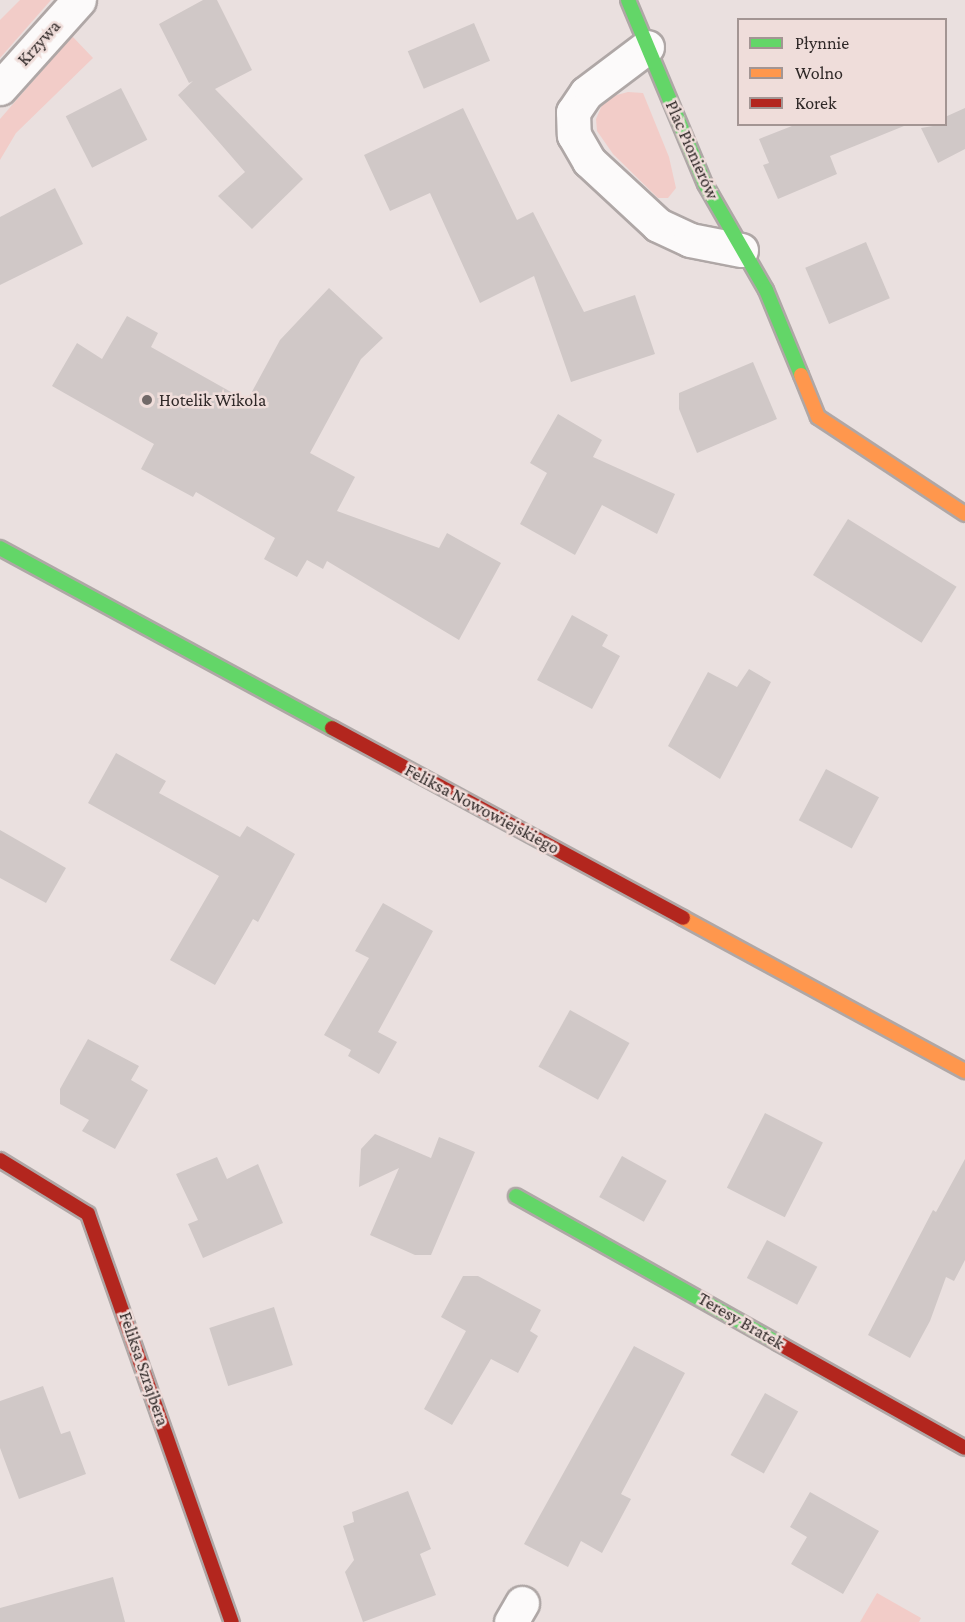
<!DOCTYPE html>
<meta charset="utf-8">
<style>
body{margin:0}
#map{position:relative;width:965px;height:1622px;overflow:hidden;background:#eae0df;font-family:"Crimson Pro",serif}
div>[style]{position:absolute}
.green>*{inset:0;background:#f2ccc8}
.building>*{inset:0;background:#d0c8c7;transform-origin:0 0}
.roads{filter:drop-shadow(2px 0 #afa7a6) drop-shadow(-2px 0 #afa7a6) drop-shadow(0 2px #afa7a6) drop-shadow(0 -2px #afa7a6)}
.street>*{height:33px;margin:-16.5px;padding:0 16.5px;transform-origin:16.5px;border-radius:16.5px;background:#fcfafa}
.fast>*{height:14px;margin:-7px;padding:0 7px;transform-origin:7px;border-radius:7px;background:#63d668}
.slow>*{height:14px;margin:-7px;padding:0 7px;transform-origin:7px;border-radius:7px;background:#ff974d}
.jam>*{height:14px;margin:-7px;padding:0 7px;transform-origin:7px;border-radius:7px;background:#b3261e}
.dots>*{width:16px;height:16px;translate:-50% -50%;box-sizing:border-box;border:3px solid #efddda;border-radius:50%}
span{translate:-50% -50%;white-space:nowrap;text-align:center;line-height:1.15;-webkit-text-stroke:5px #efddda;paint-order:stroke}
.street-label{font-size:18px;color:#302928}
.poi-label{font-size:18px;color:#302928}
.left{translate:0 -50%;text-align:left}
.legend{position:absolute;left:737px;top:18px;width:210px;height:108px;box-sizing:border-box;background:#efddda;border:2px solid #a39593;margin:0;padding:8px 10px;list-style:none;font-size:18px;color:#302928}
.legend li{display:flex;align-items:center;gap:12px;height:30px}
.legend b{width:30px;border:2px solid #a39593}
</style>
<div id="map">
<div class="green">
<div style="clip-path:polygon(20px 0,51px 0,0 58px,0 20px)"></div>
<div style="clip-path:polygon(72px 36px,93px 58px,16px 133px,0 160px,0 119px)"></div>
<div style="clip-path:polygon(628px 92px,643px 93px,669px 157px,676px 188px,668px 198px,658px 198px,613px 154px,597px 131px,596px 119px,602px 105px,613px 96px)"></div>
<div style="clip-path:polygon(877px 1593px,921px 1618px,919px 1622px,860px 1622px)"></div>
</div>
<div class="building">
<div style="clip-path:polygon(203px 0,217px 0,252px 70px,215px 89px,303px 179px,252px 229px,218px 196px,245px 172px,178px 95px,193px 81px,189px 83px,159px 24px)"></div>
<div style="left:474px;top:23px;width:41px;height:72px;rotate:67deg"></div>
<div style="left:121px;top:88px;width:58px;height:62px;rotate:63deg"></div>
<div style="clip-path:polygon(463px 108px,517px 220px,533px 212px,584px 312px,635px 295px,655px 354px,571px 382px,534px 276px,480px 303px,430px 193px,390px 211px,364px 155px)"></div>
<div style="clip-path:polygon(965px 108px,965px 149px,938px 163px,921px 128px,945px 124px,945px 117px)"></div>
<div style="clip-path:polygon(797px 124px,904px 124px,904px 126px,830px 156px,837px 174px,778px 199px,763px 165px,769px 163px,759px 139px)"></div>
<div style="clip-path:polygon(55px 188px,83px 244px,0 285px,0 217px)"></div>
<div style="left:866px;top:242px;width:61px;height:66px;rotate:67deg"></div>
<div style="clip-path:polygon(329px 288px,383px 338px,361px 359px,310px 453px,355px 477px,337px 511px,439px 548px,447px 533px,501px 563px,459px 640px,327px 561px,323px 569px,307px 560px,297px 577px,264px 559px,275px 538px,196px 492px,193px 497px,141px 469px,154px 444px,52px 386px,77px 343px,102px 359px,127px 316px,158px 333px,151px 347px,247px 401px,280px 340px)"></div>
<div style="clip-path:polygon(753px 362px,777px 419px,697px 453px,679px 409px,679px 393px)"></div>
<div style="clip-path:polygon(558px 414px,602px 440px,593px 457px,675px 494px,657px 534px,602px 505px,575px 555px,520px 524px,547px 473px,530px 463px)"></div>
<div style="left:848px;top:519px;width:128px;height:66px;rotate:32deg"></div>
<div style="clip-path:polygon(572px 615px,608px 635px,602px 646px,620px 656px,592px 709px,537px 680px)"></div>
<div style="clip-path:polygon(749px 669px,771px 682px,720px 779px,668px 746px,708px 672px,737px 687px)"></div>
<div style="clip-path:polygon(116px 753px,166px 781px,159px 793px,240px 837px,247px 826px,295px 854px,258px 922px,253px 919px,215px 985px,170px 960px,219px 876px,88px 803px)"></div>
<div style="left:826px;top:769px;width:60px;height:58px;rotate:28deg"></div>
<div style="clip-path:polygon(0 830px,66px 868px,46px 903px,0 878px)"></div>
<div style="clip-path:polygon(383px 903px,433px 931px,378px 1032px,397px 1042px,379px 1074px,348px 1056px,351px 1050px,324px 1035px,369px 958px,355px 951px)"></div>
<div style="left:570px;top:1010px;width:68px;height:65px;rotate:29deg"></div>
<div style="clip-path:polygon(88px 1039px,139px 1066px,131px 1080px,148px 1090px,115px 1149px,82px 1131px,89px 1120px,60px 1104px,60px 1089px)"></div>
<div style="left:765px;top:1113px;width:65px;height:84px;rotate:27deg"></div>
<div style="clip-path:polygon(375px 1134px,431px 1158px,439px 1137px,475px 1152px,431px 1255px,415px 1255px,370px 1235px,399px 1168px,359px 1187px,361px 1149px)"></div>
<div style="left:622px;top:1156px;width:51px;height:47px;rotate:29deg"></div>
<div style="clip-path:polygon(217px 1157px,227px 1179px,258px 1164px,283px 1223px,203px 1258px,188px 1224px,198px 1220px,176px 1174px)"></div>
<div style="clip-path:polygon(965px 1159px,965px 1260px,954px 1281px,946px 1277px,930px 1321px,910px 1358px,868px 1335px,933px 1210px,936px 1212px)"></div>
<div style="left:767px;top:1240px;width:57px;height:43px;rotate:28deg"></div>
<div style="clip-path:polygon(463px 1276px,478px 1276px,541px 1310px,530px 1331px,538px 1336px,518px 1373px,491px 1359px,452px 1425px,424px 1409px,466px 1331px,441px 1317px)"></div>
<div style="left:274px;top:1307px;width:61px;height:68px;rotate:72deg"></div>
<div style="clip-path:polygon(634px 1346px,685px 1373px,621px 1494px,631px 1499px,602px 1553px,581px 1541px,568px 1567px,524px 1544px)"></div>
<div style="clip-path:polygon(43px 1386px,61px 1434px,70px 1431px,86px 1474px,19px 1499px,0 1448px,0 1401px)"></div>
<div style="left:765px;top:1393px;width:38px;height:71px;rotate:29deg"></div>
<div style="clip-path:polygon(408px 1491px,431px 1549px,420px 1554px,436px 1595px,363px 1622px,345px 1572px,354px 1560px,343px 1526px,354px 1522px,352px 1512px)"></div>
<div style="clip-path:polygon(810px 1492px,879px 1531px,843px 1594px,791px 1564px,807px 1537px,790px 1527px)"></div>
<div style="clip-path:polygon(113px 1577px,125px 1622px,0 1622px,0 1608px)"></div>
</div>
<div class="roads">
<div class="street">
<div style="left:647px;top:47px;width:76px;rotate:143deg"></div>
<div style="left:586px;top:93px;width:23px;rotate:124deg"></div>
<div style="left:573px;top:112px;width:23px;rotate:88deg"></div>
<div style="left:574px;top:135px;width:30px;rotate:60deg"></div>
<div style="left:589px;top:161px;width:94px;rotate:42.8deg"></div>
<div style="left:658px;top:225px;width:35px;rotate:25deg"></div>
<div style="left:690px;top:240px;width:52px;rotate:11.1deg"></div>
<div style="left:0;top:88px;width:118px;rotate:-48.1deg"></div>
<div style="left:511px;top:1622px;width:22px;rotate:-60deg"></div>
</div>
<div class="fast">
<div style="left:628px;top:0;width:199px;rotate:67.3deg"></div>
<div style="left:705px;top:184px;width:122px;rotate:60.1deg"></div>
<div style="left:766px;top:290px;width:92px;rotate:67.6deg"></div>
<div style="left:0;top:548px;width:378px;rotate:28.5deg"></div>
<div style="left:516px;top:1196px;width:300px;rotate:29.3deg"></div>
</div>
<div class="slow">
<div style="left:801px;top:375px;width:45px;rotate:68deg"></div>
<div style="left:818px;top:417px;width:176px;rotate:33.4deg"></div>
<div style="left:683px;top:918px;width:321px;rotate:28.5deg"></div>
</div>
<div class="jam">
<div style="left:332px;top:728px;width:399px;rotate:28.4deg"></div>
<div style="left:0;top:1160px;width:103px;rotate:31.5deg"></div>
<div style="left:88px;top:1214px;width:433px;rotate:70.6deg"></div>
<div style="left:778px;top:1343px;width:214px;rotate:29.3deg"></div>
</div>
</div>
<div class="dots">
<div style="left:147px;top:400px;background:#716968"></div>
</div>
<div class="street-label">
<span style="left:39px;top:43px;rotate:-48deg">Krzywa</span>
<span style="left:692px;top:150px;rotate:66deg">Plac Pionierów</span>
<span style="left:482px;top:809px;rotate:28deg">Feliksa Nowowiejskiego</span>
<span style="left:741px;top:1321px;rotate:30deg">Teresy Bratek</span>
<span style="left:144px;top:1369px;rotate:71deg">Feliksa Szrajbera</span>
</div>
<div class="poi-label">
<span class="left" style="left:159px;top:400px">Hotelik Wikola</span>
</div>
<ul class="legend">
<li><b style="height:8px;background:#63d668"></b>Płynnie</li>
<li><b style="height:8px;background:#ff974d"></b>Wolno</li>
<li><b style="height:8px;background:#b3261e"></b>Korek</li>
</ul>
</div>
